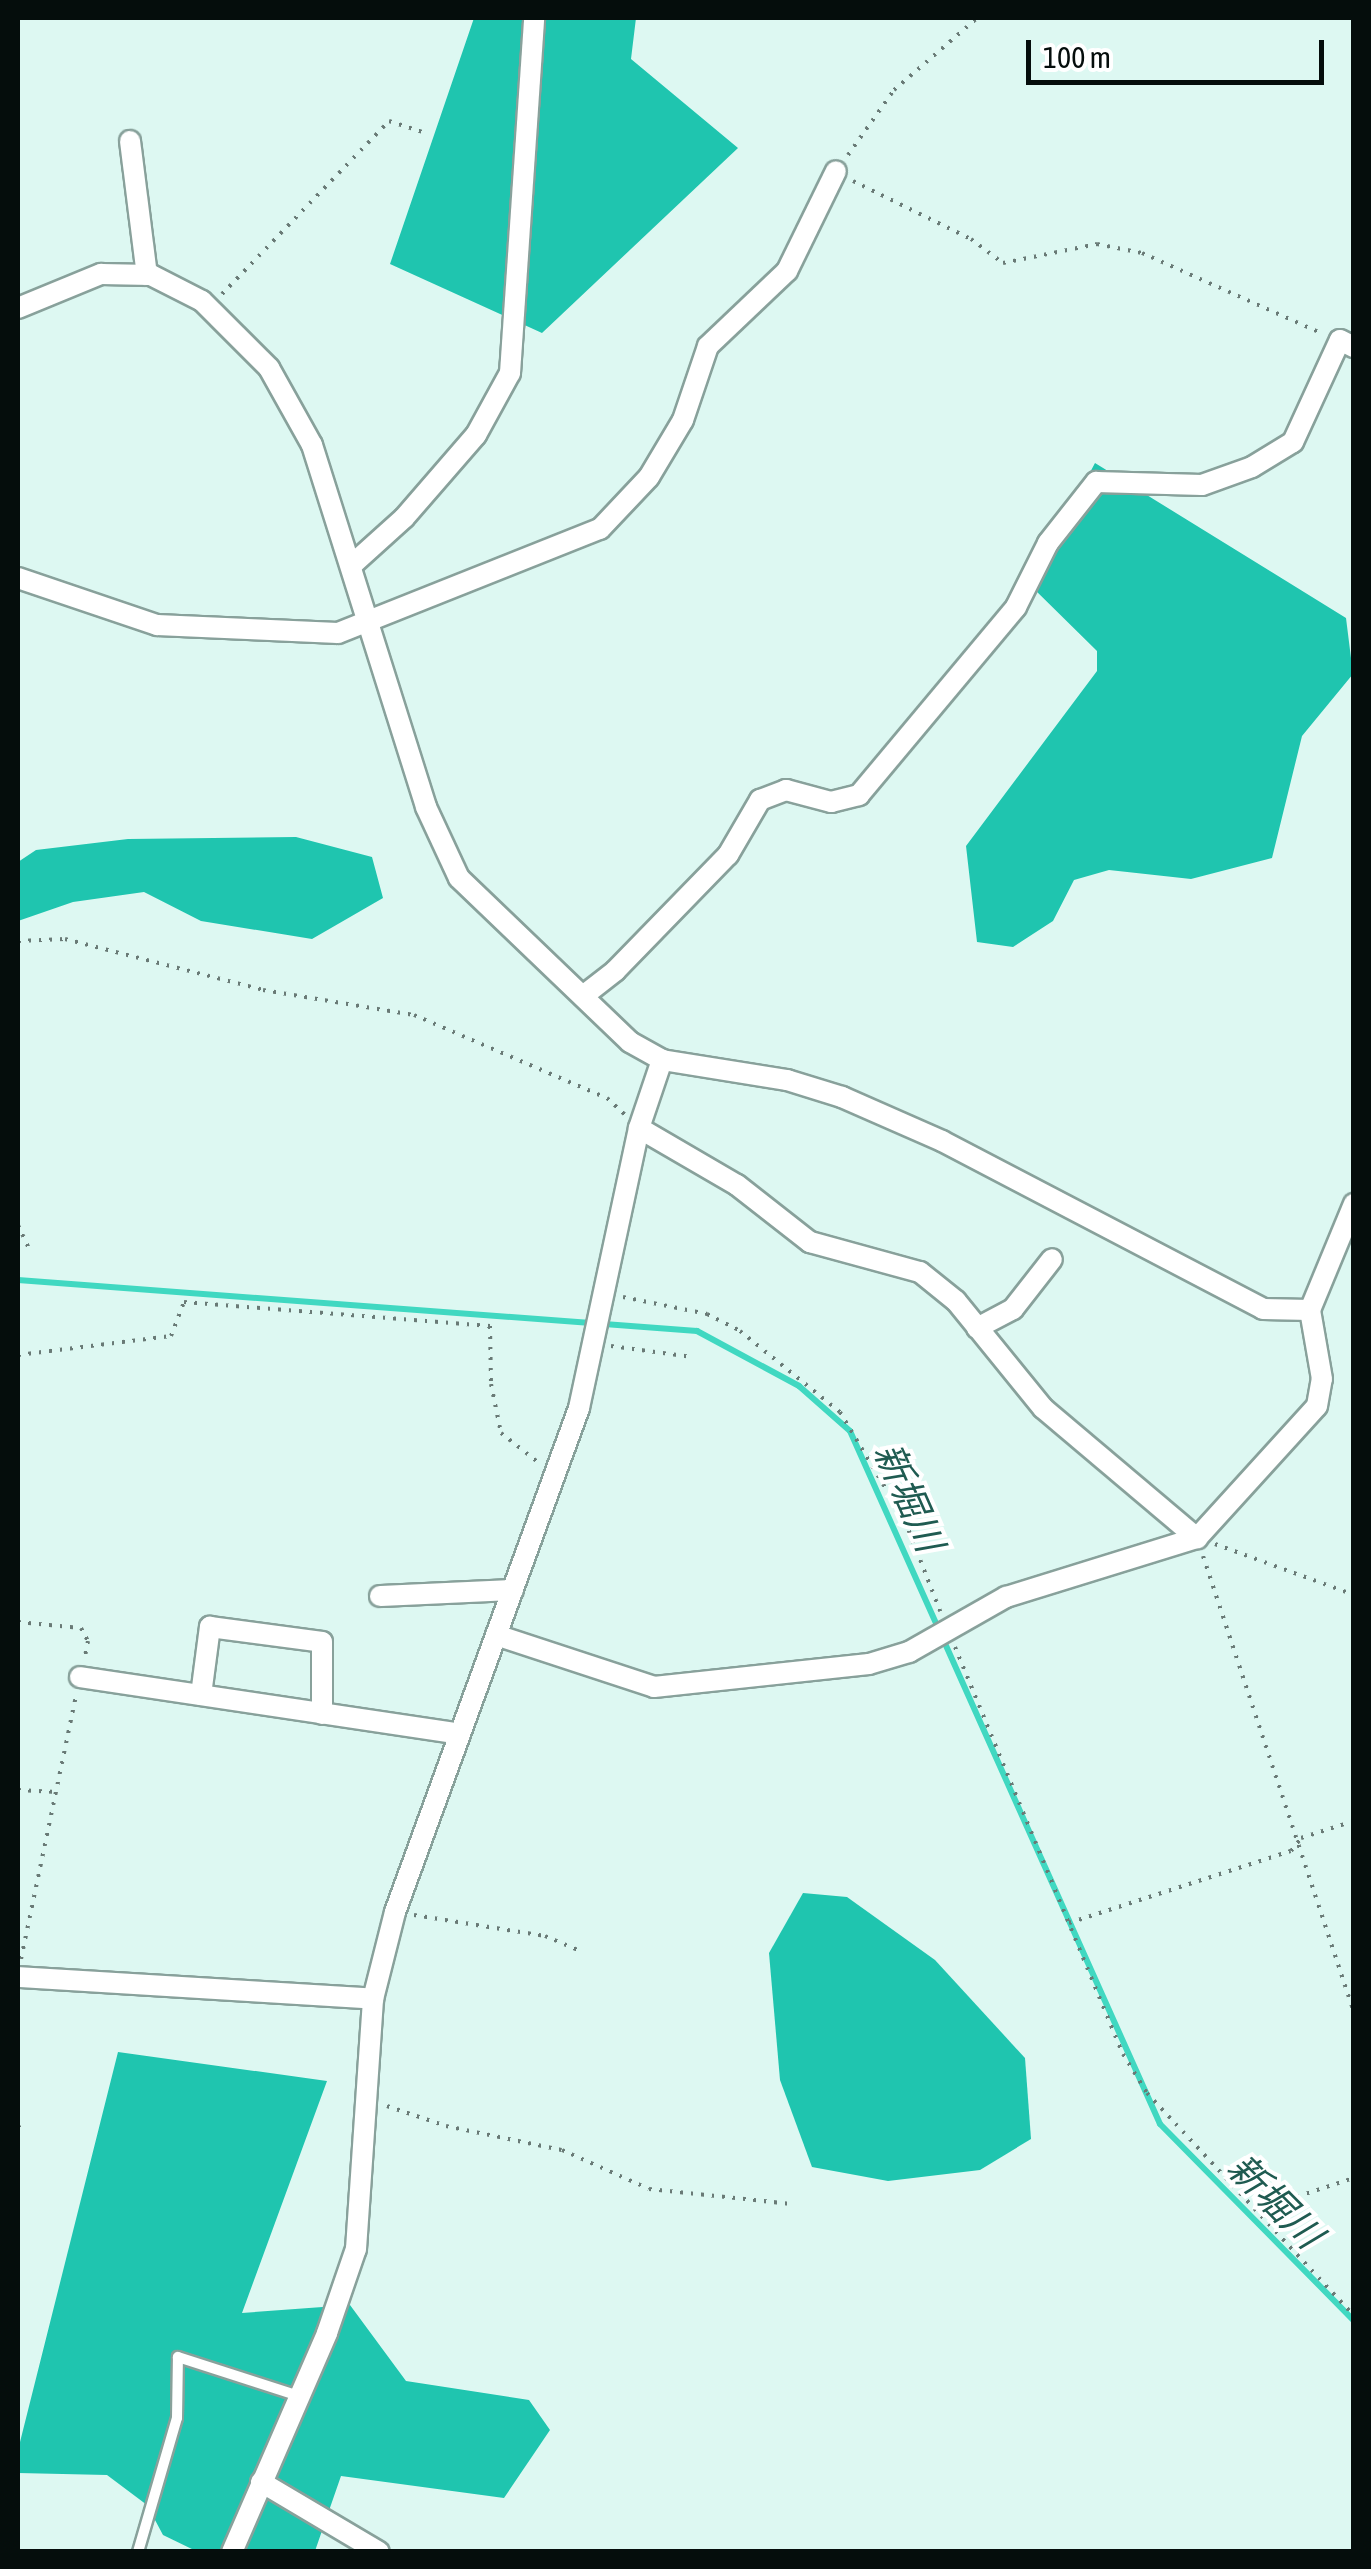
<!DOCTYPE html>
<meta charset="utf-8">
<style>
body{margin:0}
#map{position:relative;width:1371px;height:2569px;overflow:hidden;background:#ddf8f2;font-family:"Asap Condensed","Noto Sans JP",sans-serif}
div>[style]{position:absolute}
.forest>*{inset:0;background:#1fc5af}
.stream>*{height:6px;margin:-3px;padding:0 3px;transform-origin:3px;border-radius:3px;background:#40d8c1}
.path>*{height:4px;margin-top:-2px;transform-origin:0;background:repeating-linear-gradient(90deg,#697a76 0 2.5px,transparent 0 10.5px)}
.roads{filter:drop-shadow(2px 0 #88a19b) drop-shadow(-2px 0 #88a19b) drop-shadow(0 2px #88a19b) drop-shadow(0 -2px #88a19b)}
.service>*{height:10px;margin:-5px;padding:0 5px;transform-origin:5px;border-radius:5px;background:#fff}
.minor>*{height:20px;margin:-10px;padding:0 10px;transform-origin:10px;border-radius:10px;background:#fff}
span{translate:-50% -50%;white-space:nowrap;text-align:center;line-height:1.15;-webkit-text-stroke:8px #fff;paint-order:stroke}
.water-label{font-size:38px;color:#1f5b51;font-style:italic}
.frame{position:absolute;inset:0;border:20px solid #050d0c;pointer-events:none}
.scale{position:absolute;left:1026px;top:40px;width:298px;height:45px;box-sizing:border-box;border:5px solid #050d0c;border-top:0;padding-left:12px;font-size:30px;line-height:35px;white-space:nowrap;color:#050d0c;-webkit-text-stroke:8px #fff;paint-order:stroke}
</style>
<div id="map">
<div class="forest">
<div style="clip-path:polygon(474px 18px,636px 18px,631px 59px,738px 148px,542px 333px,390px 264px)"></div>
<div style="clip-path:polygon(1095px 463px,1346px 618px,1353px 674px,1302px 736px,1272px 858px,1191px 879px,1109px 870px,1074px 880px,1053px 921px,1013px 947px,977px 942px,966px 846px,1097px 671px,1097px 651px,1030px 585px)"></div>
<div style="clip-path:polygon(296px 837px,372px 857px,383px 898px,312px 939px,201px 921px,144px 892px,73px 902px,18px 921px,18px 862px,36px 850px,128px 839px)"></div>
<div style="clip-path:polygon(803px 1893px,847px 1897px,935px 1960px,1025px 2058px,1031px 2139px,980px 2170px,888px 2181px,812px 2167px,780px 2080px,769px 1953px)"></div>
<div style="clip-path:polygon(118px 2052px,327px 2081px,242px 2313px,350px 2305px,406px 2381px,529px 2400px,550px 2430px,504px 2498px,341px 2476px,315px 2551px,196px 2551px,163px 2535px,147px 2505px,107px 2475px,18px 2473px,18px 2450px)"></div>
</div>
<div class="stream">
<div style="left:18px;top:1280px;width:681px;rotate:4.3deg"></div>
<div style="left:697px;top:1331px;width:116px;rotate:28.3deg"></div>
<div style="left:799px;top:1386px;width:68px;rotate:41.4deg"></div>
<div style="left:850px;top:1431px;width:759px;rotate:65.9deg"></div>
<div style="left:1160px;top:2124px;width:276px;rotate:45.4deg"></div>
</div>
<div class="path">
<div style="left:848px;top:155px;width:80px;rotate:-54.7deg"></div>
<div style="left:894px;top:90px;width:110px;rotate:-40.9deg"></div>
<div style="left:853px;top:181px;width:131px;rotate:26.2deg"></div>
<div style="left:971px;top:239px;width:40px;rotate:37deg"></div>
<div style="left:1003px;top:263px;width:96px;rotate:-11.4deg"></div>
<div style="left:1097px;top:244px;width:46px;rotate:11.3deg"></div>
<div style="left:1142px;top:253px;width:196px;rotate:24.1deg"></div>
<div style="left:222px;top:294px;width:240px;rotate:-46deg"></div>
<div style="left:389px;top:121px;width:39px;rotate:18deg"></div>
<div style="left:18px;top:941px;width:47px;rotate:-2.4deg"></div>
<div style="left:65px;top:939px;width:204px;rotate:14.4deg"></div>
<div style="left:263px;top:990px;width:153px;rotate:9.4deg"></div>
<div style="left:414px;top:1015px;width:210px;rotate:23.3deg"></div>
<div style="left:607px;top:1098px;width:25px;rotate:43deg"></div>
<div style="left:18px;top:1225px;width:29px;rotate:65deg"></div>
<div style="left:623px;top:1297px;width:86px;rotate:11.4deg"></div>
<div style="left:707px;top:1314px;width:37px;rotate:27deg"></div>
<div style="left:740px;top:1331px;width:129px;rotate:39deg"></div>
<div style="left:840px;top:1412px;width:127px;rotate:59.2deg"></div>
<div style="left:905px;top:1521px;width:97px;rotate:68.7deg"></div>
<div style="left:611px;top:1346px;width:82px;rotate:7.7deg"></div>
<div style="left:18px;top:1355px;width:154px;rotate:-7.1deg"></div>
<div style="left:171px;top:1336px;width:36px;rotate:-69deg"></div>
<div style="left:184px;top:1302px;width:307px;rotate:4.5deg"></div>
<div style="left:490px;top:1326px;width:58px;rotate:89deg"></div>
<div style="left:491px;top:1384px;width:50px;rotate:78.5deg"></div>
<div style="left:501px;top:1433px;width:48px;rotate:38.3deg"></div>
<div style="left:1215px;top:1544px;width:148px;rotate:20.1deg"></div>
<div style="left:1203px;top:1556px;width:481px;rotate:71.7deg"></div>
<div style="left:18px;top:1622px;width:63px;rotate:5.4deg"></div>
<div style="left:81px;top:1628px;width:15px;rotate:62deg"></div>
<div style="left:88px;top:1641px;width:16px;rotate:101deg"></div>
<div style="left:955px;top:1647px;width:440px;rotate:67.6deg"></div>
<div style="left:1123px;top:2054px;width:46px;rotate:58.4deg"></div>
<div style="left:1147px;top:2093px;width:304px;rotate:47.1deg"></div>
<div style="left:18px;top:1790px;width:39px;rotate:3deg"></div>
<div style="left:414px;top:1915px;width:133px;rotate:9.1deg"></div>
<div style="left:545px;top:1936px;width:38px;rotate:23deg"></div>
<div style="left:1069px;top:1923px;width:233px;rotate:-18deg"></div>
<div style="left:1291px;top:1851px;width:16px;rotate:-52deg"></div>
<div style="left:1301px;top:1838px;width:56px;rotate:-17.8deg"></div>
<div style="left:21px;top:1959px;width:270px;rotate:-78.2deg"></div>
<div style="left:387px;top:2106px;width:62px;rotate:18.7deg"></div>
<div style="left:446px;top:2126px;width:118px;rotate:11.7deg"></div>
<div style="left:562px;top:2150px;width:95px;rotate:24.1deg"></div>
<div style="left:649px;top:2189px;width:143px;rotate:6deg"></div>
<div style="left:18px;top:2127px;width:4px;rotate:14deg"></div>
<div style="left:1257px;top:2210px;width:102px;rotate:-18.3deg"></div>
</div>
<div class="roads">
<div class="service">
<div style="left:138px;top:2552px;width:140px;rotate:-73.8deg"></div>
<div style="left:177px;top:2418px;width:61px;rotate:-89.1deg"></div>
<div style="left:178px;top:2357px;width:127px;rotate:17.9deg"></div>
</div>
<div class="minor">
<div style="left:130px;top:141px;width:135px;rotate:82.8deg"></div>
<div style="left:18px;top:308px;width:90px;rotate:-22.3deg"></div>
<div style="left:101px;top:274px;width:50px;rotate:1.1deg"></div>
<div style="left:151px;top:275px;width:57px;rotate:27deg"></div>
<div style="left:202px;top:301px;width:95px;rotate:45deg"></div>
<div style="left:269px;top:368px;width:88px;rotate:60.8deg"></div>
<div style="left:312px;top:445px;width:380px;rotate:72.5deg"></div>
<div style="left:426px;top:807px;width:78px;rotate:65.1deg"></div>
<div style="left:459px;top:878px;width:237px;rotate:43.8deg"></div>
<div style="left:630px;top:1042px;width:37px;rotate:29deg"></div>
<div style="left:662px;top:1060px;width:127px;rotate:9.1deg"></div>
<div style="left:787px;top:1080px;width:58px;rotate:17.2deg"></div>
<div style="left:842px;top:1097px;width:109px;rotate:23.7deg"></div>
<div style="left:942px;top:1141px;width:362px;rotate:27.6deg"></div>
<div style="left:1263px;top:1309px;width:47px;rotate:1.2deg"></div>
<div style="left:354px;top:563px;width:67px;rotate:-42deg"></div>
<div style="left:404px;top:518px;width:110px;rotate:-49.1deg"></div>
<div style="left:476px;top:435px;width:71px;rotate:-61.3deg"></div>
<div style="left:510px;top:373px;width:356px;rotate:-86.1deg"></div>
<div style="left:18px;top:578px;width:147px;rotate:18.7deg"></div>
<div style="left:157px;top:625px;width:181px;rotate:2.5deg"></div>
<div style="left:338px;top:633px;width:282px;rotate:-21.7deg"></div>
<div style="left:600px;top:529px;width:71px;rotate:-46.7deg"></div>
<div style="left:649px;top:477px;width:66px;rotate:-59.2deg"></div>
<div style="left:683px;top:420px;width:78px;rotate:-71.3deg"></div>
<div style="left:708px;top:346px;width:109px;rotate:-43.5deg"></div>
<div style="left:787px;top:271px;width:111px;rotate:-63.9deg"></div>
<div style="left:583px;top:996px;width:41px;rotate:-38deg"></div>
<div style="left:615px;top:971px;width:162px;rotate:-45.8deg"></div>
<div style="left:728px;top:855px;width:64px;rotate:-59.8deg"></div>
<div style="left:760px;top:800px;width:28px;rotate:-21deg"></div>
<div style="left:786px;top:790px;width:47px;rotate:14.9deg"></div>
<div style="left:831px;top:802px;width:29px;rotate:-14deg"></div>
<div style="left:859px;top:795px;width:245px;rotate:-50.1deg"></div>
<div style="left:1016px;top:607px;width:72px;rotate:-63.4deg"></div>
<div style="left:1048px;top:543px;width:78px;rotate:-51.8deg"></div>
<div style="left:1096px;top:482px;width:106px;rotate:1.6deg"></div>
<div style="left:1202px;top:485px;width:53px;rotate:-19.8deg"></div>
<div style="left:1252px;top:467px;width:48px;rotate:-31.4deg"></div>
<div style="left:1293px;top:442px;width:112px;rotate:-65.3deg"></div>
<div style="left:1340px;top:340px;width:16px;rotate:27deg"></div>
<div style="left:639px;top:1128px;width:113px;rotate:30.2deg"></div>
<div style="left:737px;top:1185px;width:93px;rotate:38deg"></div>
<div style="left:810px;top:1242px;width:114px;rotate:15.3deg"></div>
<div style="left:920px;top:1272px;width:46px;rotate:38.9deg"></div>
<div style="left:956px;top:1301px;width:138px;rotate:50.9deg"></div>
<div style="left:1043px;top:1408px;width:202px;rotate:40.2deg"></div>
<div style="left:977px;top:1328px;width:41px;rotate:-27.8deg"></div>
<div style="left:1013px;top:1309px;width:63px;rotate:-52deg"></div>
<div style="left:380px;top:1596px;width:133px;rotate:-2.6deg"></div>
<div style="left:496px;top:1635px;width:166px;rotate:18.2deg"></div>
<div style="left:654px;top:1687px;width:216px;rotate:-6.1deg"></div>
<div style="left:869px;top:1664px;width:42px;rotate:-16.7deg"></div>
<div style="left:909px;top:1652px;width:112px;rotate:-29.6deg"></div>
<div style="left:1006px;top:1597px;width:200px;rotate:-17.2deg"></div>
<div style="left:1197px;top:1538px;width:178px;rotate:-47.7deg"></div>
<div style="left:1317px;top:1406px;width:27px;rotate:-80deg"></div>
<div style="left:1322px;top:1379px;width:70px;rotate:-99.9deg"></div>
<div style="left:1310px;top:1310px;width:115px;rotate:-67.5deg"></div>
<div style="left:80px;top:1677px;width:384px;rotate:8.5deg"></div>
<div style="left:201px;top:1695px;width:69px;rotate:-82.5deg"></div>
<div style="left:210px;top:1627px;width:113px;rotate:7.6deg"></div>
<div style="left:322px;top:1642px;width:72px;rotate:90deg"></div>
<div style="left:18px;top:1977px;width:356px;rotate:3.5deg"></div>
<div style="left:261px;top:2482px;width:137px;rotate:30.7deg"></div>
<div style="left:232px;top:2552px;width:239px;rotate:-66.5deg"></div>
<div style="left:327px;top:2333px;width:89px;rotate:-71deg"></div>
<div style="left:356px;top:2249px;width:251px;rotate:-86.1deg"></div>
<div style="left:373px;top:1999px;width:90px;rotate:-75.8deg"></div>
<div style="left:395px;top:1912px;width:537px;rotate:-69.94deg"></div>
<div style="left:579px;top:1408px;width:286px;rotate:-77.9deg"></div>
<div style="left:639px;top:1128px;width:72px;rotate:-71.3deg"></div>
</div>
</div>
<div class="water-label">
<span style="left:909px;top:1497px;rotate:66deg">新堀川</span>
<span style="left:1275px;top:2201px;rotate:45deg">新堀川</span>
</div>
<div class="frame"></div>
<div class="scale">100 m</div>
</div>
